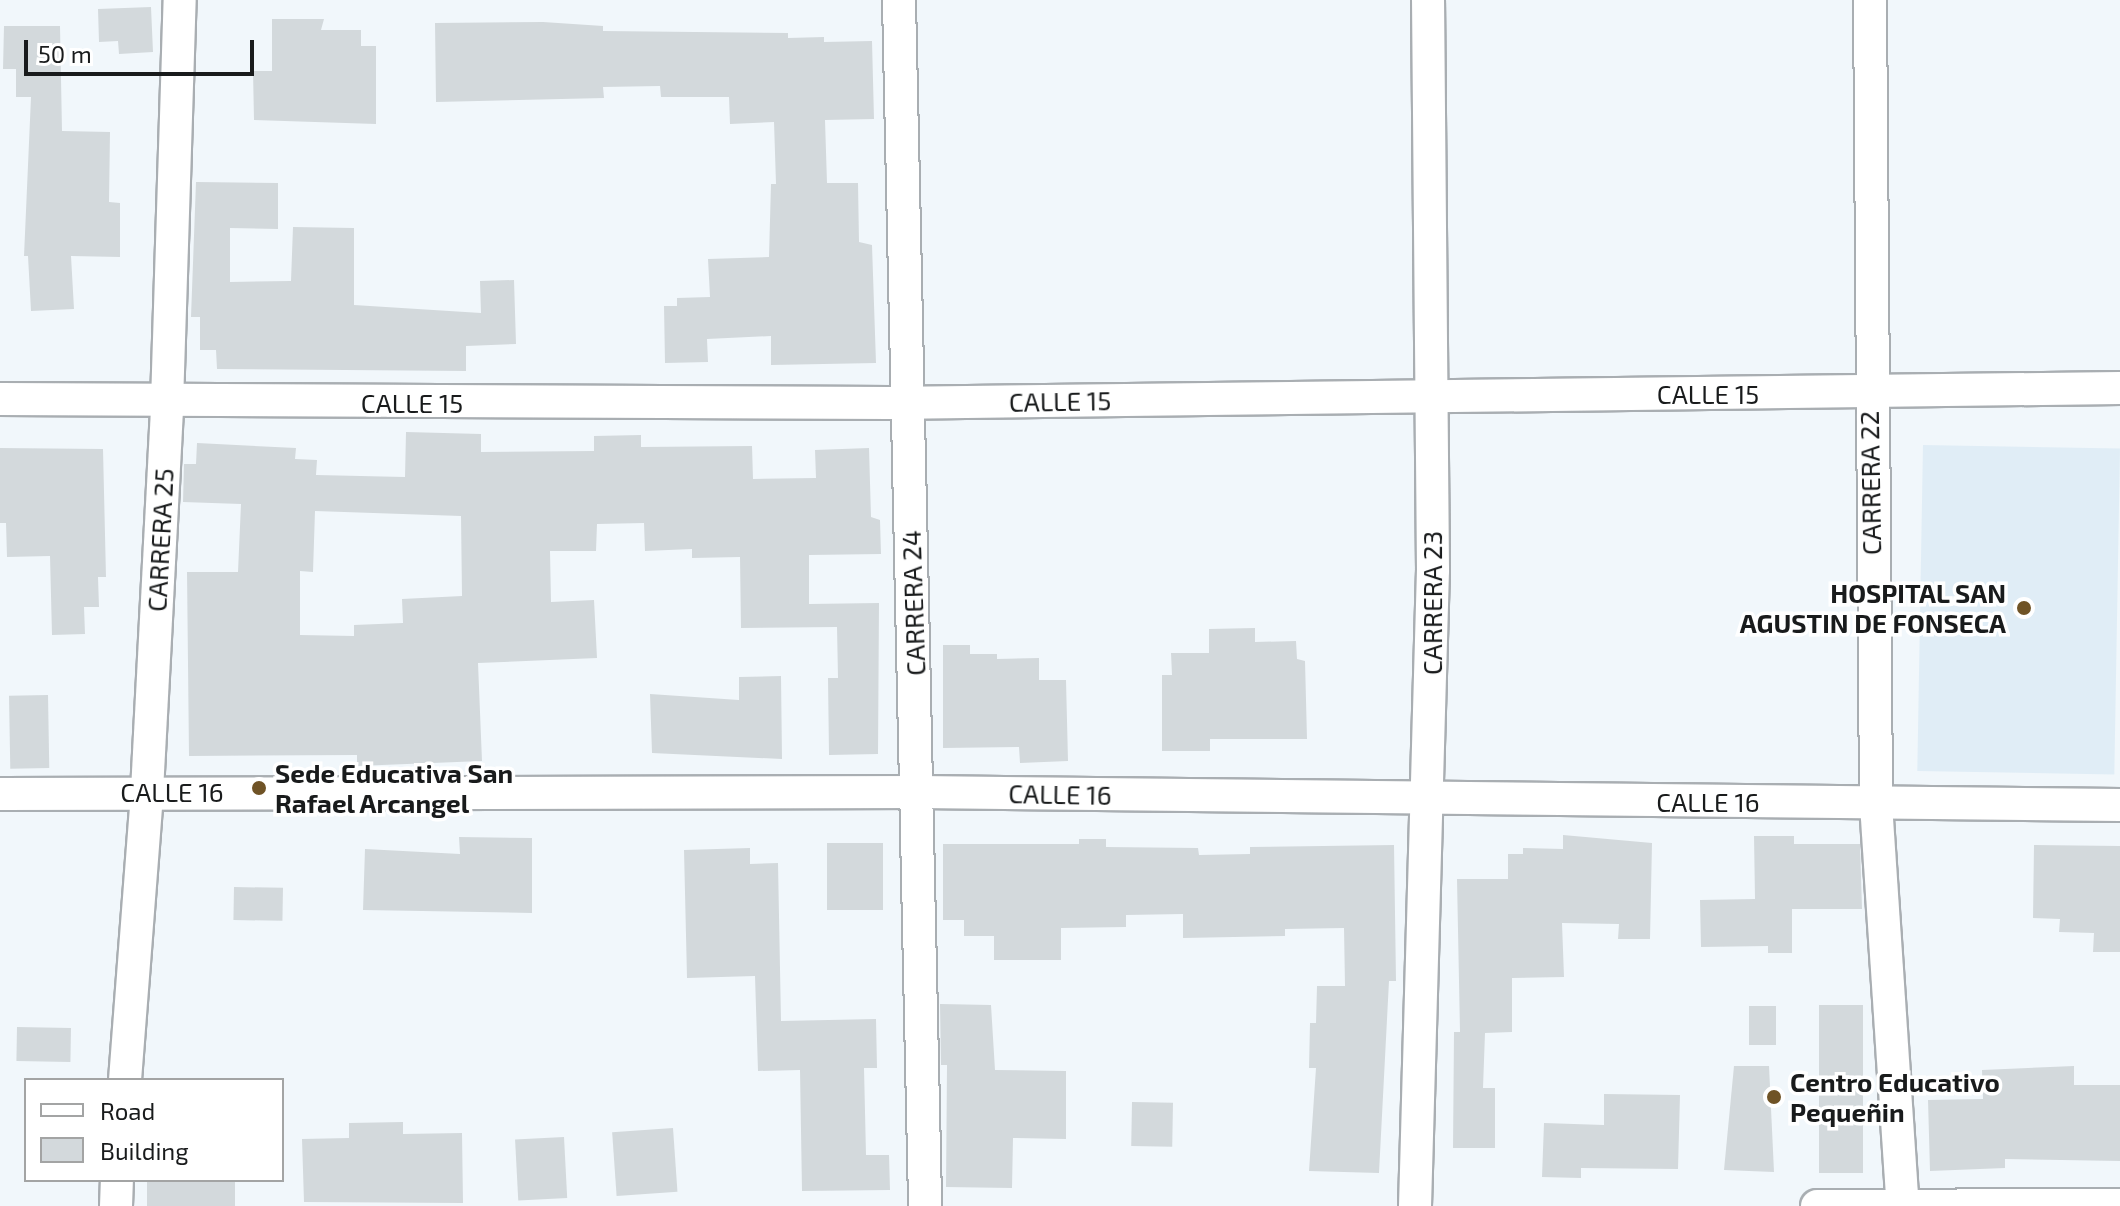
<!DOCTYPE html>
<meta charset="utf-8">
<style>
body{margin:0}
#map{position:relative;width:2120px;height:1206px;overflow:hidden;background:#f1f7fb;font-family:"Exo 2",sans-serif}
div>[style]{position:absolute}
.built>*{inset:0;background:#e0edf6;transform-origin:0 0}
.building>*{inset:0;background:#d3d9dc;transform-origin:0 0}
.roads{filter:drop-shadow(2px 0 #a9aeb2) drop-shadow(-2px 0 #a9aeb2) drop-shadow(0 2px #a9aeb2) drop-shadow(0 -2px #a9aeb2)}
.street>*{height:32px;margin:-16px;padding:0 16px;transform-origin:16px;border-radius:16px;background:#fff}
.dots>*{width:22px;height:22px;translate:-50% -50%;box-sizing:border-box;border:4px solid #fff;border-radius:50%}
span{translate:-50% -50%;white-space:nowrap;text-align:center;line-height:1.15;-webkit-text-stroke:7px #fff;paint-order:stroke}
.street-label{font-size:26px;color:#191b1c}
.poi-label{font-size:26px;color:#191b1c;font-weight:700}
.right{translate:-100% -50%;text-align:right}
.left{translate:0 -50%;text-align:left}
.legend{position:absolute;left:24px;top:1078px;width:260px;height:104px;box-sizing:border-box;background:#fff;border:2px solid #a3a4a4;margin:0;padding:10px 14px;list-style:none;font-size:24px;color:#191b1c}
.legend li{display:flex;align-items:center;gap:16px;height:40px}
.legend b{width:40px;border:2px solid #a3a4a4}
.scale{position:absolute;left:24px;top:40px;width:230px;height:36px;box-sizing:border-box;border:4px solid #191b1c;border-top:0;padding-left:10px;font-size:24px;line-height:28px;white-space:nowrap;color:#191b1c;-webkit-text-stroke:6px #fff;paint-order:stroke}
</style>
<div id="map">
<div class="built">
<div style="left:1923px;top:445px;width:197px;height:326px;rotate:1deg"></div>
</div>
<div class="building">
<div style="clip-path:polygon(151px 7px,153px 52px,119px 54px,118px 41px,99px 42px,98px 9px)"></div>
<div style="clip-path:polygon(272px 19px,324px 19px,321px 30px,361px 30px,361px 46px,376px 46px,376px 124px,254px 120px,253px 71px,272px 71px)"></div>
<div style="clip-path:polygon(543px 22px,603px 26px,603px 31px,788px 33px,788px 38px,824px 37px,824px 42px,872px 41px,874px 119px,825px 120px,827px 183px,858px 183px,859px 242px,872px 245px,876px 363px,771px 365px,771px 336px,707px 339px,708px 362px,665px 363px,664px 306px,677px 306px,677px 298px,710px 297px,708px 259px,769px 257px,771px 184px,776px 184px,774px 122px,730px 124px,729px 97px,661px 97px,660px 86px,603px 87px,604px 98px,436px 102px,435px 23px)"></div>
<div style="clip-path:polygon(4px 26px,60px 26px,62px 131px,110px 132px,109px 202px,120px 203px,120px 257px,71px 256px,74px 309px,31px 311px,28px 256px,24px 256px,31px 97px,16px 97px,16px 69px,3px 69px)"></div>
<div style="clip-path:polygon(196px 182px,278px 183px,278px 229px,230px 228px,230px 282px,291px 281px,293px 227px,354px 228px,354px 305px,481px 313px,480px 281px,514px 280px,516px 344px,466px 346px,466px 371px,217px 369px,216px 350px,200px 350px,200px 317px,191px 317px)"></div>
<div style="clip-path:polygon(evenodd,406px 432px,481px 434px,481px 452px,594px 451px,594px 436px,641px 435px,641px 447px,752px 446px,753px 479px,816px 478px,815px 450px,869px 448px,871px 517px,880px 520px,881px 554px,809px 555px,809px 604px,879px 603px,878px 754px,829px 755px,828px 678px,838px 678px,837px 627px,741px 628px,740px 557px,692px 558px,692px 549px,645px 551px,644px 523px,597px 524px,596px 551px,550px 551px,551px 602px,594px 600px,597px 658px,478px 663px,482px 761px,357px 766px,357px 755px,189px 756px,187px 572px,238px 572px,241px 504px,183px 502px,184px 464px,196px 464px,197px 443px,296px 448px,295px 459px,317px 460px,316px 475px,405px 477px,406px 432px,315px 511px,461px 516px,462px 596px,402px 599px,403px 623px,354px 625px,354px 636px,300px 635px,300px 571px,313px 572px,315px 511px)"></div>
<div style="clip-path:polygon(0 448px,103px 449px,106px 577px,98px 577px,99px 607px,84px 607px,85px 634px,52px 635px,50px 556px,7px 557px,6px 523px,0 523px)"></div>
<div style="clip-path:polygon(1255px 628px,1255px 642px,1296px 641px,1297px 659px,1305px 661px,1307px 739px,1210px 739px,1210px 751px,1162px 751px,1162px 675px,1172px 675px,1171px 653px,1209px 653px,1209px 629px)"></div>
<div style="clip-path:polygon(943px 645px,970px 645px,970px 654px,997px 654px,997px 659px,1039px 658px,1039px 680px,1066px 680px,1068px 761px,1020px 763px,1019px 747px,943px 748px)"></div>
<div style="clip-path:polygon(781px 676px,782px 759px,652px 753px,650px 694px,739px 700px,739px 677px)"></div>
<div style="left:48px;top:695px;width:73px;height:39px;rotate:89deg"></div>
<div style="clip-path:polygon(1563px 835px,1652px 843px,1650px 939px,1618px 939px,1619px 924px,1562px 923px,1564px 977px,1512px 978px,1512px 1032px,1485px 1033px,1483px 1088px,1495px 1088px,1495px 1148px,1453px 1148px,1454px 1032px,1460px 1032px,1457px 879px,1508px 879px,1508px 854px,1523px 854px,1523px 848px,1563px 849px)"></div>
<div style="clip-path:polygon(1754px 836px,1794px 836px,1794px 844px,1860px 844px,1862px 909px,1792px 909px,1792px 953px,1768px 953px,1768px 946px,1701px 947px,1700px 900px,1755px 899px)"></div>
<div style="clip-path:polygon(459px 837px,532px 838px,532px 913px,363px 910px,365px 849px,460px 854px)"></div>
<div style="clip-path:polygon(1079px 839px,1106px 839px,1106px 847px,1198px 848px,1199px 855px,1250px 854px,1250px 847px,1394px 845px,1396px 981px,1389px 981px,1379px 1173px,1309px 1171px,1316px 1068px,1309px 1068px,1310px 1023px,1316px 1023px,1317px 986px,1345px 986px,1344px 928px,1285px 929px,1285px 936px,1183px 938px,1183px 914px,1126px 915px,1126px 927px,1061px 928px,1061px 960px,994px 960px,994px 936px,964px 936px,964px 920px,943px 920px,943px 844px,1079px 844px)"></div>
<div style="left:827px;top:843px;width:56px;height:67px"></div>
<div style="clip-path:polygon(2034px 845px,2120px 846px,2120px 952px,2093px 952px,2094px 933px,2059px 932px,2060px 919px,2033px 918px)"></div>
<div style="clip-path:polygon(750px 848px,750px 864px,778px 863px,781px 1021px,876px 1019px,877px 1068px,864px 1068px,866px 1155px,889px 1155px,890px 1190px,802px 1191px,800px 1070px,758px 1071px,755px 976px,687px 978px,684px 850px)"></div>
<div style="left:234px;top:887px;width:49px;height:33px;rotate:1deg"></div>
<div style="clip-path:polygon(940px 1004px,991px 1005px,995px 1070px,1066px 1071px,1066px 1139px,1013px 1138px,1012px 1188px,946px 1187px,947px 1065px,941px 1065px)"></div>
<div style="left:1819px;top:1005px;width:44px;height:168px"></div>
<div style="left:1749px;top:1006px;width:27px;height:39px"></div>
<div style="left:17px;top:1027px;width:54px;height:34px;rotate:1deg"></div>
<div style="clip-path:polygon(1734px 1066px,1769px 1066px,1774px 1172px,1724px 1170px)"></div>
<div style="clip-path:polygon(2074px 1066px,2074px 1085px,2120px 1085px,2120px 1161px,2005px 1159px,2005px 1168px,1930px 1171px,1928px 1100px,1983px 1099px,1982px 1070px)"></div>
<div style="clip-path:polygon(1604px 1094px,1680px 1095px,1678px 1169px,1581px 1168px,1581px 1178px,1542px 1177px,1544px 1123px,1604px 1125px)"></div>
<div style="left:1132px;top:1102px;width:41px;height:44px;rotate:1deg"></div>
<div style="clip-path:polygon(403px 1122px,403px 1134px,462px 1133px,463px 1203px,304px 1202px,302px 1139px,349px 1138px,349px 1123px)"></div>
<div style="left:673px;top:1128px;width:64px;height:61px;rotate:86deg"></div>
<div style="left:564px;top:1137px;width:61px;height:49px;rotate:87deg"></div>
<div style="left:147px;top:1180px;width:88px;height:26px"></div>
</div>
<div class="roads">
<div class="street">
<div style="left:899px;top:0;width:1206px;rotate:88.76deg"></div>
<div style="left:1870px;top:0;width:804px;rotate:89.57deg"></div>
<div style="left:1876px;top:804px;width:403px;rotate:86.2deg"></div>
<div style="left:0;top:399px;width:889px;rotate:0.26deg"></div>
<div style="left:889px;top:403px;width:1231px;rotate:-0.7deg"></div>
<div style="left:0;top:794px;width:919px;rotate:-0.12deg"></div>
<div style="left:919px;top:792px;width:1201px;rotate:0.62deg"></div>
<div style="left:125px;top:1080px;width:290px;rotate:-85.6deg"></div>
<div style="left:147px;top:791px;width:389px;rotate:-87deg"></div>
<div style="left:167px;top:403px;width:403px;rotate:-88.2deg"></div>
<div style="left:116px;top:1206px;width:26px;rotate:-88deg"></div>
<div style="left:1415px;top:1206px;width:636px;rotate:-88.38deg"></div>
<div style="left:1433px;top:570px;width:570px;rotate:-90.5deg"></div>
<div style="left:1817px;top:1206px;width:303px;rotate:-0.2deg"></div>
</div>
</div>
<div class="dots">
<div style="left:2024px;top:608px;background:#6f5326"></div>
<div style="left:259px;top:788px;background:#6f5326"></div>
<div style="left:1774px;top:1097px;background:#6f5326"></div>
</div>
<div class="street-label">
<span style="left:1708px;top:394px">CALLE 15</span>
<span style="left:1060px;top:401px;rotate:-1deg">CALLE 15</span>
<span style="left:412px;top:403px">CALLE 15</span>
<span style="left:1870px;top:483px;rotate:-91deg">CARRERA 22</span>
<span style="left:160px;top:540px;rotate:-87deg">CARRERA 25</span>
<span style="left:913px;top:603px;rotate:-92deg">CARRERA 24</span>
<span style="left:1432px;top:603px;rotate:-90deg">CARRERA 23</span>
<span style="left:172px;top:792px">CALLE 16</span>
<span style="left:1060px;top:794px;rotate:1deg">CALLE 16</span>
<span style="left:1708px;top:802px">CALLE 16</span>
</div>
<div class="poi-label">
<span class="right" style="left:2006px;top:608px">HOSPITAL SAN<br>AGUSTIN DE FONSECA</span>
<span class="left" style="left:275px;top:788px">Sede Educativa San<br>Rafael Arcangel</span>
<span class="left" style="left:1790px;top:1097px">Centro Educativo<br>Pequeñin</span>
</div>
<ul class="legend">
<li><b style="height:10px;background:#fff"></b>Road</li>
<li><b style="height:22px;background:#d3d9dc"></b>Building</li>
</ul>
<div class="scale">50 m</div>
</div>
